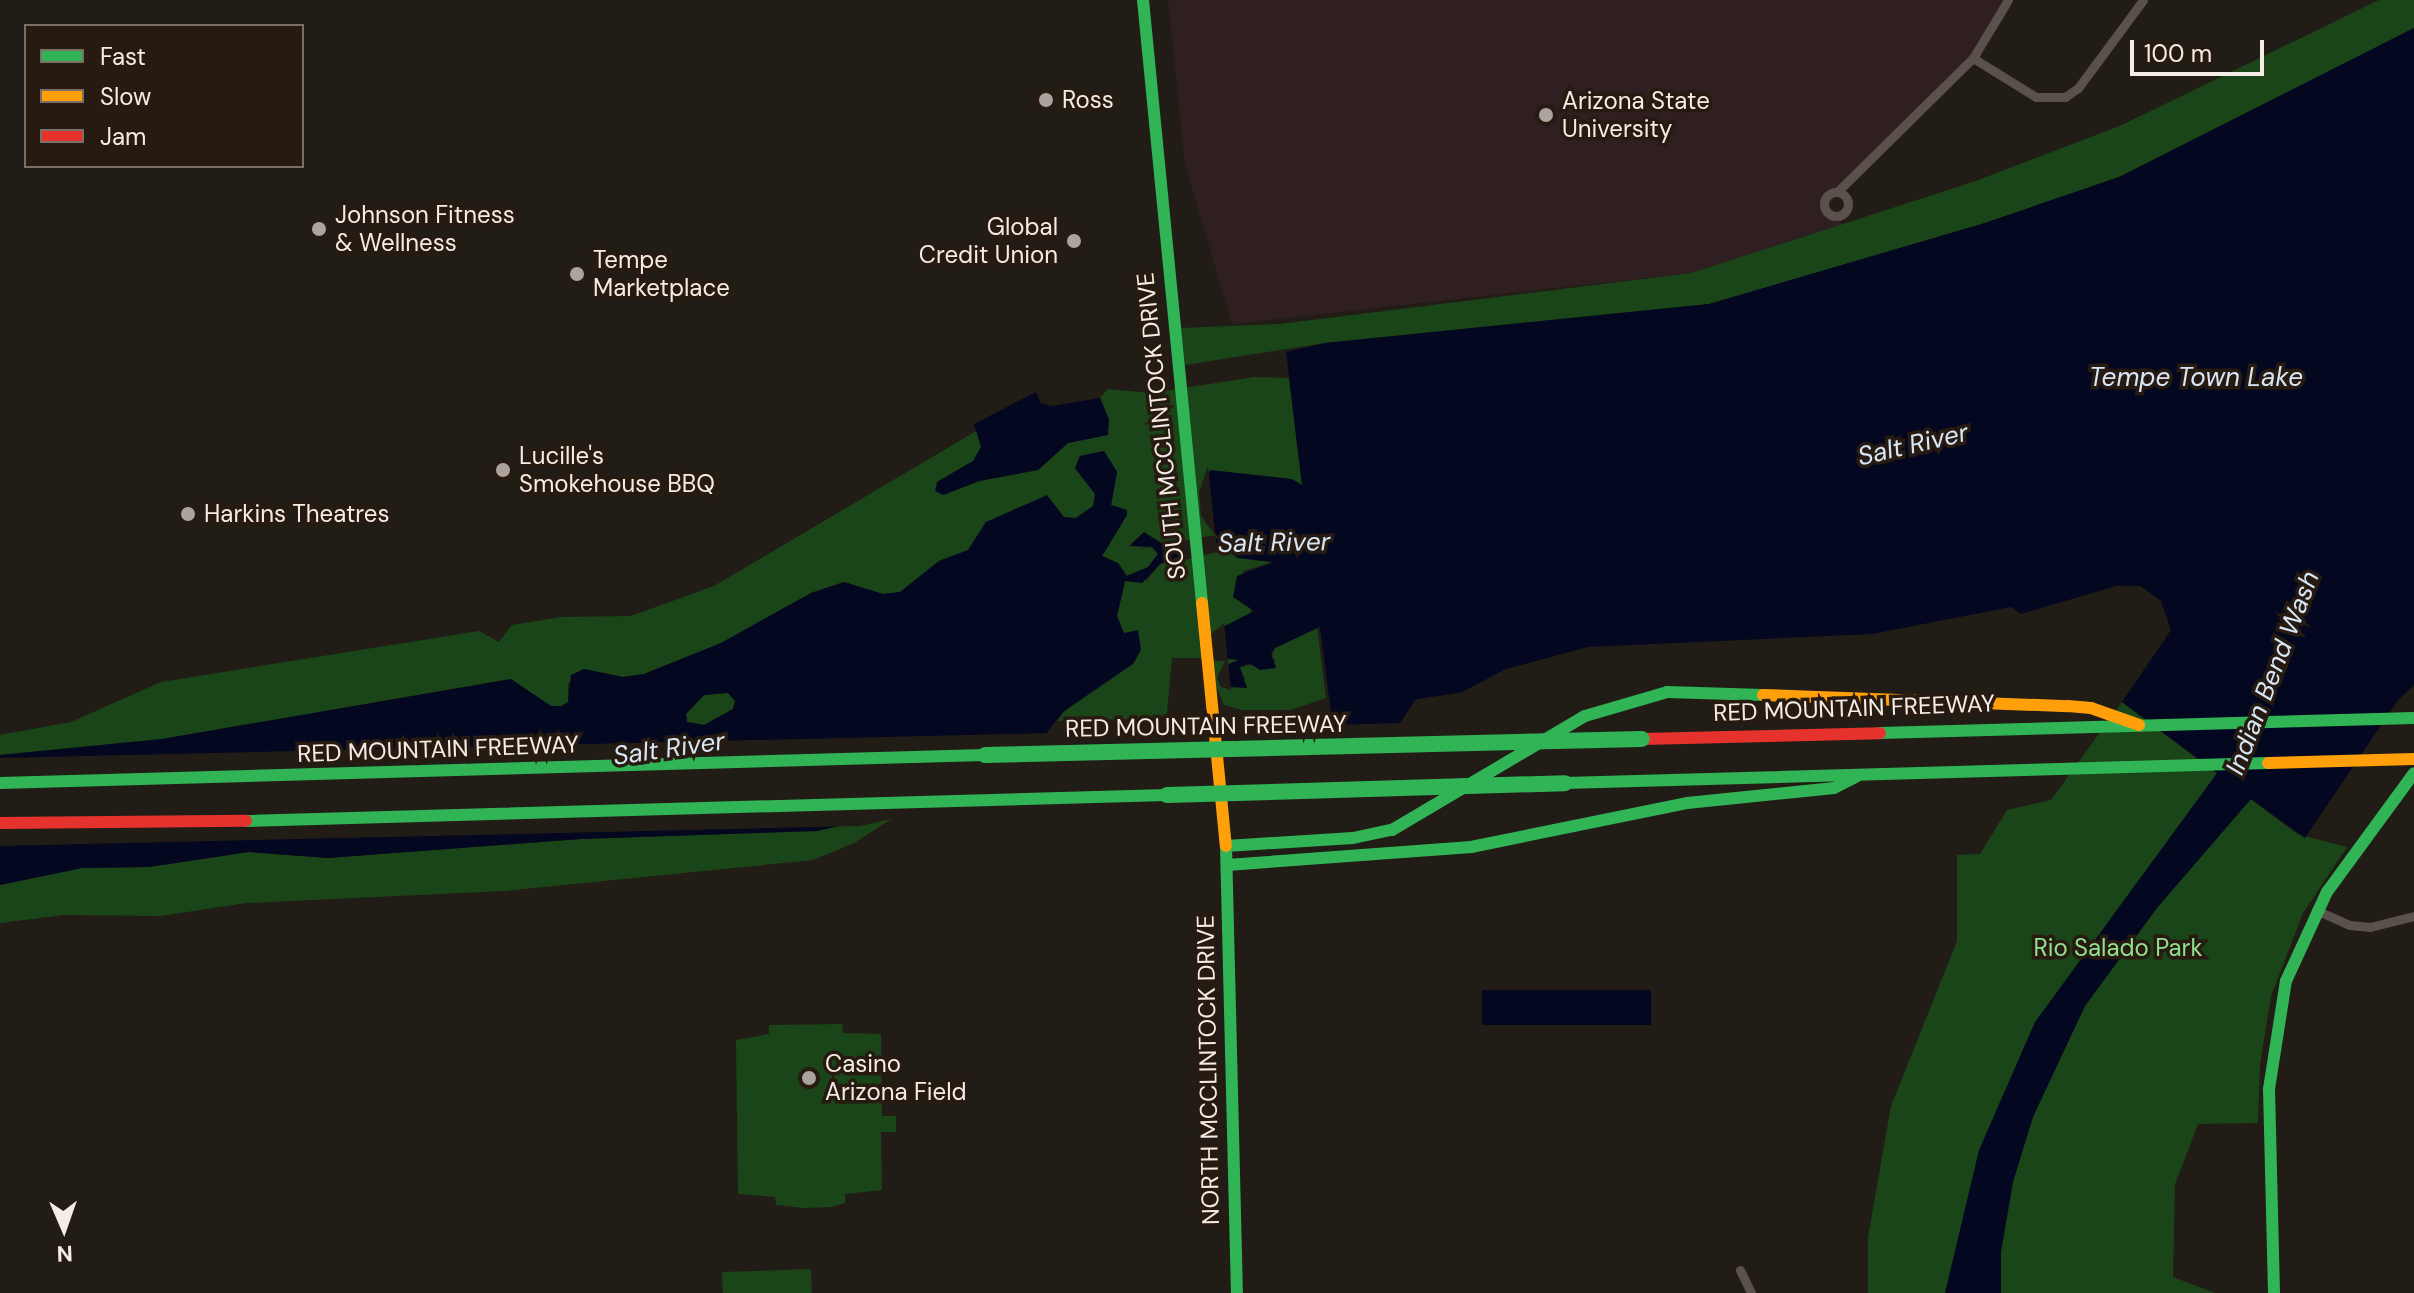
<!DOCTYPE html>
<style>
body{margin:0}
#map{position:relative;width:2414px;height:1293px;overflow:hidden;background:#221c16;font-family:"DM Sans",sans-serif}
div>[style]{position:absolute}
.education>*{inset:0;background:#301f21}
.green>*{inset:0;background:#1a4519;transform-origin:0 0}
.water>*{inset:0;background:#030820;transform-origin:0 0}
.pier>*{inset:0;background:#221c16}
.street>*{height:9px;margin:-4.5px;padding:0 4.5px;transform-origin:4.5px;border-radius:4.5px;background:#5a504c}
.street>.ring{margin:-4.5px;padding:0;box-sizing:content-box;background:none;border:9px solid #5a504c;border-radius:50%}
.fast>*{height:12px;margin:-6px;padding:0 6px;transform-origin:6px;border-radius:6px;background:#30b455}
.slow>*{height:12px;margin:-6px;padding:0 6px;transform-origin:6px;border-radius:6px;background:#ff9f0a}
.jam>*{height:12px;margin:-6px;padding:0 6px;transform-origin:6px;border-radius:6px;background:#e5322d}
.fast-bridge>*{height:16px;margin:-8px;padding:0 8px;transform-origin:8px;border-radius:8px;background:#30b455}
.dots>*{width:22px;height:22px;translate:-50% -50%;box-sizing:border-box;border:4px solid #271b11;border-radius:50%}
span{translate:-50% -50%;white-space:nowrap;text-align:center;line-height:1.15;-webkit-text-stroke:7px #271b11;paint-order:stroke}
.poi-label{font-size:24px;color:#f5ece5}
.left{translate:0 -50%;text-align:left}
.right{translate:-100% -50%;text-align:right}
.street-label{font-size:24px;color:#f5ece5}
.park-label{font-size:24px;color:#90e18d}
.water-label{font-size:26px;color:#d7e6f7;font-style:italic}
.legend{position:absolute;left:24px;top:24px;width:280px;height:144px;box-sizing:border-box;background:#271b11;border:2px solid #796f66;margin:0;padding:10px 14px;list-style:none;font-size:24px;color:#f5ece5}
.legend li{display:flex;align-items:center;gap:16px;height:40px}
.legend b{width:40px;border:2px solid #796f66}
.north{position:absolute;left:24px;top:1189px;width:80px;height:80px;-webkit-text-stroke:6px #271b11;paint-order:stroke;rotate:178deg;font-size:22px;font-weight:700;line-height:32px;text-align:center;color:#f5ece5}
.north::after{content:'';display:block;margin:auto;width:28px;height:36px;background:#f5ece5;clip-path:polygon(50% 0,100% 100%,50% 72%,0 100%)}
.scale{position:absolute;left:2130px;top:40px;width:134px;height:36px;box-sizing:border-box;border:4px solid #f5ece5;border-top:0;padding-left:10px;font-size:24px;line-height:28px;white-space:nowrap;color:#f5ece5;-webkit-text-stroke:6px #271b11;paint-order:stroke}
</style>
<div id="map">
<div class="education">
<div style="clip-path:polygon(1168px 0,2008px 0,1980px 50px,1826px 197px,1825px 209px,1839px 215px,1842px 224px,1691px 273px,1232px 324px,1185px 164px)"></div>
</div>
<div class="green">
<div style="clip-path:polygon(2379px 0,2414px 0,2414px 28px,2119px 177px,1985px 223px,1709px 304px,1325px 343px,1185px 365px,1181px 328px,1279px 324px,1691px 273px,1976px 181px,2122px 125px)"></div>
<div style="clip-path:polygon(1255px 377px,1289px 378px,1302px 486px,1205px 515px,1218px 539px,1169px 548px,1160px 544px,1136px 549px,1152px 547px,1158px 554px,1148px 567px,1126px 576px,1118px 563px,1102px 556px,1127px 515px,1127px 510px,1111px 505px,1117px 472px,1104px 451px,1080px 456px,1075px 468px,1095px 494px,1093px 506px,1076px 518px,986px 522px,968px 550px,939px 561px,900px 592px,883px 594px,844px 582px,811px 593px,721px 643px,644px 674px,623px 677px,583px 669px,568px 684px,568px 702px,562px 706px,551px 706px,510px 679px,162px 739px,0 755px,0 735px,71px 722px,161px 682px,479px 631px,499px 642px,512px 625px,561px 617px,631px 616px,714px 586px,978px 430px,981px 447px,973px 461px,937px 482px,944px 495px,979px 481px,1038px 470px,1068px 443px,1107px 435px,1109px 419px,1100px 398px,1108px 389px,1151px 393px)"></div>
<div style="clip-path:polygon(1222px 547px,1238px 558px,1273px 562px,1243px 571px,1252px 616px,1217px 630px,1239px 660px,1230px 663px,1228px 687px,1246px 678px,1239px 674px,1240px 667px,1276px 661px,1271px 658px,1275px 648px,1317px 627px,1326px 698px,1291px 710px,1242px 710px,1224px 705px,1204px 658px,1172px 658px,1167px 713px,1160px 718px,1057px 721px,1124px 633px,1117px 616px,1125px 581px,1147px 580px,1160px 564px,1202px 548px)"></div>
<div style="clip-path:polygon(728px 693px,735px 701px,733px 709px,704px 725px,687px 722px,686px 714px,704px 695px)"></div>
<div style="clip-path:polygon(2122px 702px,2297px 834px,2347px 847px,2303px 913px,2271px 996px,2260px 1065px,2258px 1123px,2198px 1124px,2175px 1184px,2173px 1277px,2215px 1293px,1868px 1293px,1868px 1237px,1891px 1106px,1957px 941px,1957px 855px,1980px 854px,2007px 810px,2051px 800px)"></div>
<div style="clip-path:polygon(902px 812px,854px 843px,813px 860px,504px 891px,246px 903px,161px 916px,64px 915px,0 923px,0 885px,82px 868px,149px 867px,249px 852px,328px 858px,581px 839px,817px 831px)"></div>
<div style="clip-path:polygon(842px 1024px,843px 1033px,881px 1034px,882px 1116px,896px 1116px,896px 1132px,881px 1132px,882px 1190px,845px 1194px,845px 1203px,831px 1207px,804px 1208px,776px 1205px,775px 1197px,738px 1194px,736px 1040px,769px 1034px,769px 1025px)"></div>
<div style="left:811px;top:1269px;width:24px;height:89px;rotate:88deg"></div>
</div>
<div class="water">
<div style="clip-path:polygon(evenodd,2414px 28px,2414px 685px,2398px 700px,2305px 838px,2251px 799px,2157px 908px,2085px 1006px,2033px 1117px,2013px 1182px,2001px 1252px,2001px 1293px,1945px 1293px,1979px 1150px,2035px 1022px,2217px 773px,2122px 702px,2171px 630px,2161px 601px,2140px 586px,2116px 586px,2021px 614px,2011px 607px,1872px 634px,1588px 647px,1506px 669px,1460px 693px,1416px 699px,1398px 726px,1333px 728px,1320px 627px,1275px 648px,1271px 653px,1276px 668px,1260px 670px,1249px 663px,1240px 667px,1247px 688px,1228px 687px,1222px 667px,1239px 660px,1218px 658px,1217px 630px,1254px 611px,1233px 597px,1237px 576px,1273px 562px,1238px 558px,1222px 547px,1202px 548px,1160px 564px,1142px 583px,1125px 581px,1117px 616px,1124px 633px,1138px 630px,1141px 650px,1133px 664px,1063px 712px,1020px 767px,902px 812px,817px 831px,581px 839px,328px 858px,249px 852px,149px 867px,82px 868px,0 885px,0 755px,162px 739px,511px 679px,551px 706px,562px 706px,568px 702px,571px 675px,584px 669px,623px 677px,644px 674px,721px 643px,811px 593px,844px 582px,883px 594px,900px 592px,939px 561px,968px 550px,986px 522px,1047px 495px,1064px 517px,1076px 518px,1093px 506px,1095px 494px,1075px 468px,1080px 456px,1104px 451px,1117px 472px,1111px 505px,1127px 510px,1127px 515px,1102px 556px,1118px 563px,1127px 576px,1148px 567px,1158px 554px,1152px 547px,1129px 546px,1144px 532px,1169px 548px,1218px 538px,1205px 515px,1203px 492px,1210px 470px,1292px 479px,1302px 485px,1286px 352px,1325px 343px,1709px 304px,1985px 223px,2119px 177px,2414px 28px,728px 693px,735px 701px,733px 709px,704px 725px,687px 722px,686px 714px,704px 695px,728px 693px)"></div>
<div style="clip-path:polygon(1036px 392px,1041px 403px,1051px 406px,1100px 398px,1109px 420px,1108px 435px,1068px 443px,1038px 470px,979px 481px,943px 495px,935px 491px,937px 482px,973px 461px,981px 447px,974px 424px)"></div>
<div style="left:1651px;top:990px;width:35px;height:169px;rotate:90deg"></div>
</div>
<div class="pier">
<div style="clip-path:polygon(1208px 466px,1217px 552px,1180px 561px,1178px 542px,1215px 535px,1201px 516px,1199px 492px)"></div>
<div style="clip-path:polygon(1224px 623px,1231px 690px,1221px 687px,1217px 678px,1225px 661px,1215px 661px,1210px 653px,1209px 636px)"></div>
<div style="clip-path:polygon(1405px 723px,1399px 730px,1333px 732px,1328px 725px)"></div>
<div style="clip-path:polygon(1053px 733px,1021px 771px,904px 816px,860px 826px,0 846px,0 758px)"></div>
</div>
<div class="street">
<div style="left:1973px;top:58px;width:74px;rotate:31.8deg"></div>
<div style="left:2036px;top:97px;width:29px"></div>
<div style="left:2065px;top:97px;width:16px;rotate:-35deg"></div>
<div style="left:2078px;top:88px;width:109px;rotate:-53.5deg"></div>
<div style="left:1837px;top:192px;width:191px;rotate:-44.6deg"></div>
<div style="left:1973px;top:58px;width:68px;rotate:-58.9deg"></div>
<div class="ring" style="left:1824px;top:192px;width:15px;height:15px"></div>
<div style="left:2316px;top:910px;width:37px;rotate:24deg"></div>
<div style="left:2350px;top:925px;width:20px;rotate:6deg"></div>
<div style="left:2370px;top:927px;width:45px;rotate:-14deg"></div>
<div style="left:1740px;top:1270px;width:25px;rotate:64deg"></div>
</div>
<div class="fast">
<div style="left:1143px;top:0;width:606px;rotate:84.41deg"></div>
<div style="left:1880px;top:733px;width:534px;rotate:-1.61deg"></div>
<div style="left:0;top:783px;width:985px;rotate:-1.63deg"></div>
<div style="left:1565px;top:783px;width:703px;rotate:-1.63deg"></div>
<div style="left:246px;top:821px;width:921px;rotate:-1.62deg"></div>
<div style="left:1226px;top:846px;width:447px;rotate:88.6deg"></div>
<div style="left:1226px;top:846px;width:127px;rotate:-3.6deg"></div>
<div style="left:1353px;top:838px;width:40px;rotate:-12deg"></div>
<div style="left:1392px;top:830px;width:224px;rotate:-30.6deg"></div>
<div style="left:1585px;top:716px;width:85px;rotate:-16.3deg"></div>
<div style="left:1667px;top:692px;width:96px;rotate:1.8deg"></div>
<div style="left:1227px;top:865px;width:245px;rotate:-4.2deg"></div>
<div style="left:1471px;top:847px;width:220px;rotate:-11.5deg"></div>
<div style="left:1687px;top:803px;width:148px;rotate:-5.8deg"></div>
<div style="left:1834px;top:788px;width:25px;rotate:-27deg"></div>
<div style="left:2274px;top:1293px;width:204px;rotate:-91.4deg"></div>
<div style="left:2269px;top:1089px;width:109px;rotate:-81.1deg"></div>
<div style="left:2286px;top:981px;width:98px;rotate:-65.3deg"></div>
<div style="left:2327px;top:892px;width:147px;rotate:-53.8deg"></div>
</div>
<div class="slow">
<div style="left:1202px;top:603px;width:244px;rotate:84.4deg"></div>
<div style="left:1763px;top:695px;width:305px;rotate:2.1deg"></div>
<div style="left:2068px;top:706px;width:23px;rotate:5deg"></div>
<div style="left:2091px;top:708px;width:51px;rotate:19.5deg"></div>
<div style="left:2268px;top:763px;width:146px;rotate:-1.6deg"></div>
</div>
<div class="jam">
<div style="left:1642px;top:739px;width:238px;rotate:-1.4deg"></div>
<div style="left:0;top:823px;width:246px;rotate:-0.5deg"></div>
</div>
<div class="fast-bridge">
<div style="left:985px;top:755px;width:657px;rotate:-1.4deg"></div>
<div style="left:1167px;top:795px;width:398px;rotate:-1.7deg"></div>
</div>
<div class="dots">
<div style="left:1046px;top:100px;background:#aba39d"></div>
<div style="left:1546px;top:115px;background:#aba39d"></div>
<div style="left:319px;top:229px;background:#aba39d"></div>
<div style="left:1074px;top:241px;background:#aba39d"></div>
<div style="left:577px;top:274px;background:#aba39d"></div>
<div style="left:503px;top:470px;background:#aba39d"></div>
<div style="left:188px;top:514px;background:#aba39d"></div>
<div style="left:809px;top:1078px;background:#aba39d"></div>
</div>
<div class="poi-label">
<span class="left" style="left:1062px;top:100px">Ross</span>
<span class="left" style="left:1562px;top:115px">Arizona State<br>University</span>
<span class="left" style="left:335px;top:229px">Johnson Fitness<br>&amp; Wellness</span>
<span class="right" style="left:1058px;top:241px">Global<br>Credit Union</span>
<span class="left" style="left:593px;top:274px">Tempe<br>Marketplace</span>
<span class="left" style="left:519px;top:470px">Lucille's<br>Smokehouse BBQ</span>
<span class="left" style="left:204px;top:514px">Harkins Theatres</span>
<span class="left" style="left:825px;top:1078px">Casino<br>Arizona Field</span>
</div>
<div class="street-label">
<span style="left:1161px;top:426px;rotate:-96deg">SOUTH MCCLINTOCK DRIVE</span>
<span style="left:1854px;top:708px;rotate:-2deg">RED MOUNTAIN FREEWAY</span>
<span style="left:1206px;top:726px;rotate:-1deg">RED MOUNTAIN FREEWAY</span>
<span style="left:438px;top:749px;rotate:-2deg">RED MOUNTAIN FREEWAY</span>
<span style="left:1208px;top:1070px;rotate:-91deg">NORTH MCCLINTOCK DRIVE</span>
</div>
<div class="park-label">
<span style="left:2118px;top:948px">Rio Salado Park</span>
</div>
<div class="water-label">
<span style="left:2196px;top:378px">Tempe Town Lake</span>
<span style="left:1913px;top:445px;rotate:-13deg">Salt River</span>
<span style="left:1274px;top:543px;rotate:-1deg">Salt River</span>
<span style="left:2273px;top:673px;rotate:-69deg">Indian Bend Wash</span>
<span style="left:669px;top:749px;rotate:-8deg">Salt River</span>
</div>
<ul class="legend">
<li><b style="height:10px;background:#30b455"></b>Fast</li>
<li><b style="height:10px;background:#ff9f0a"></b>Slow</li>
<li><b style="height:10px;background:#e5322d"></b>Jam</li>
</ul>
<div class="north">N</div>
<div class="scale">100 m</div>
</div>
